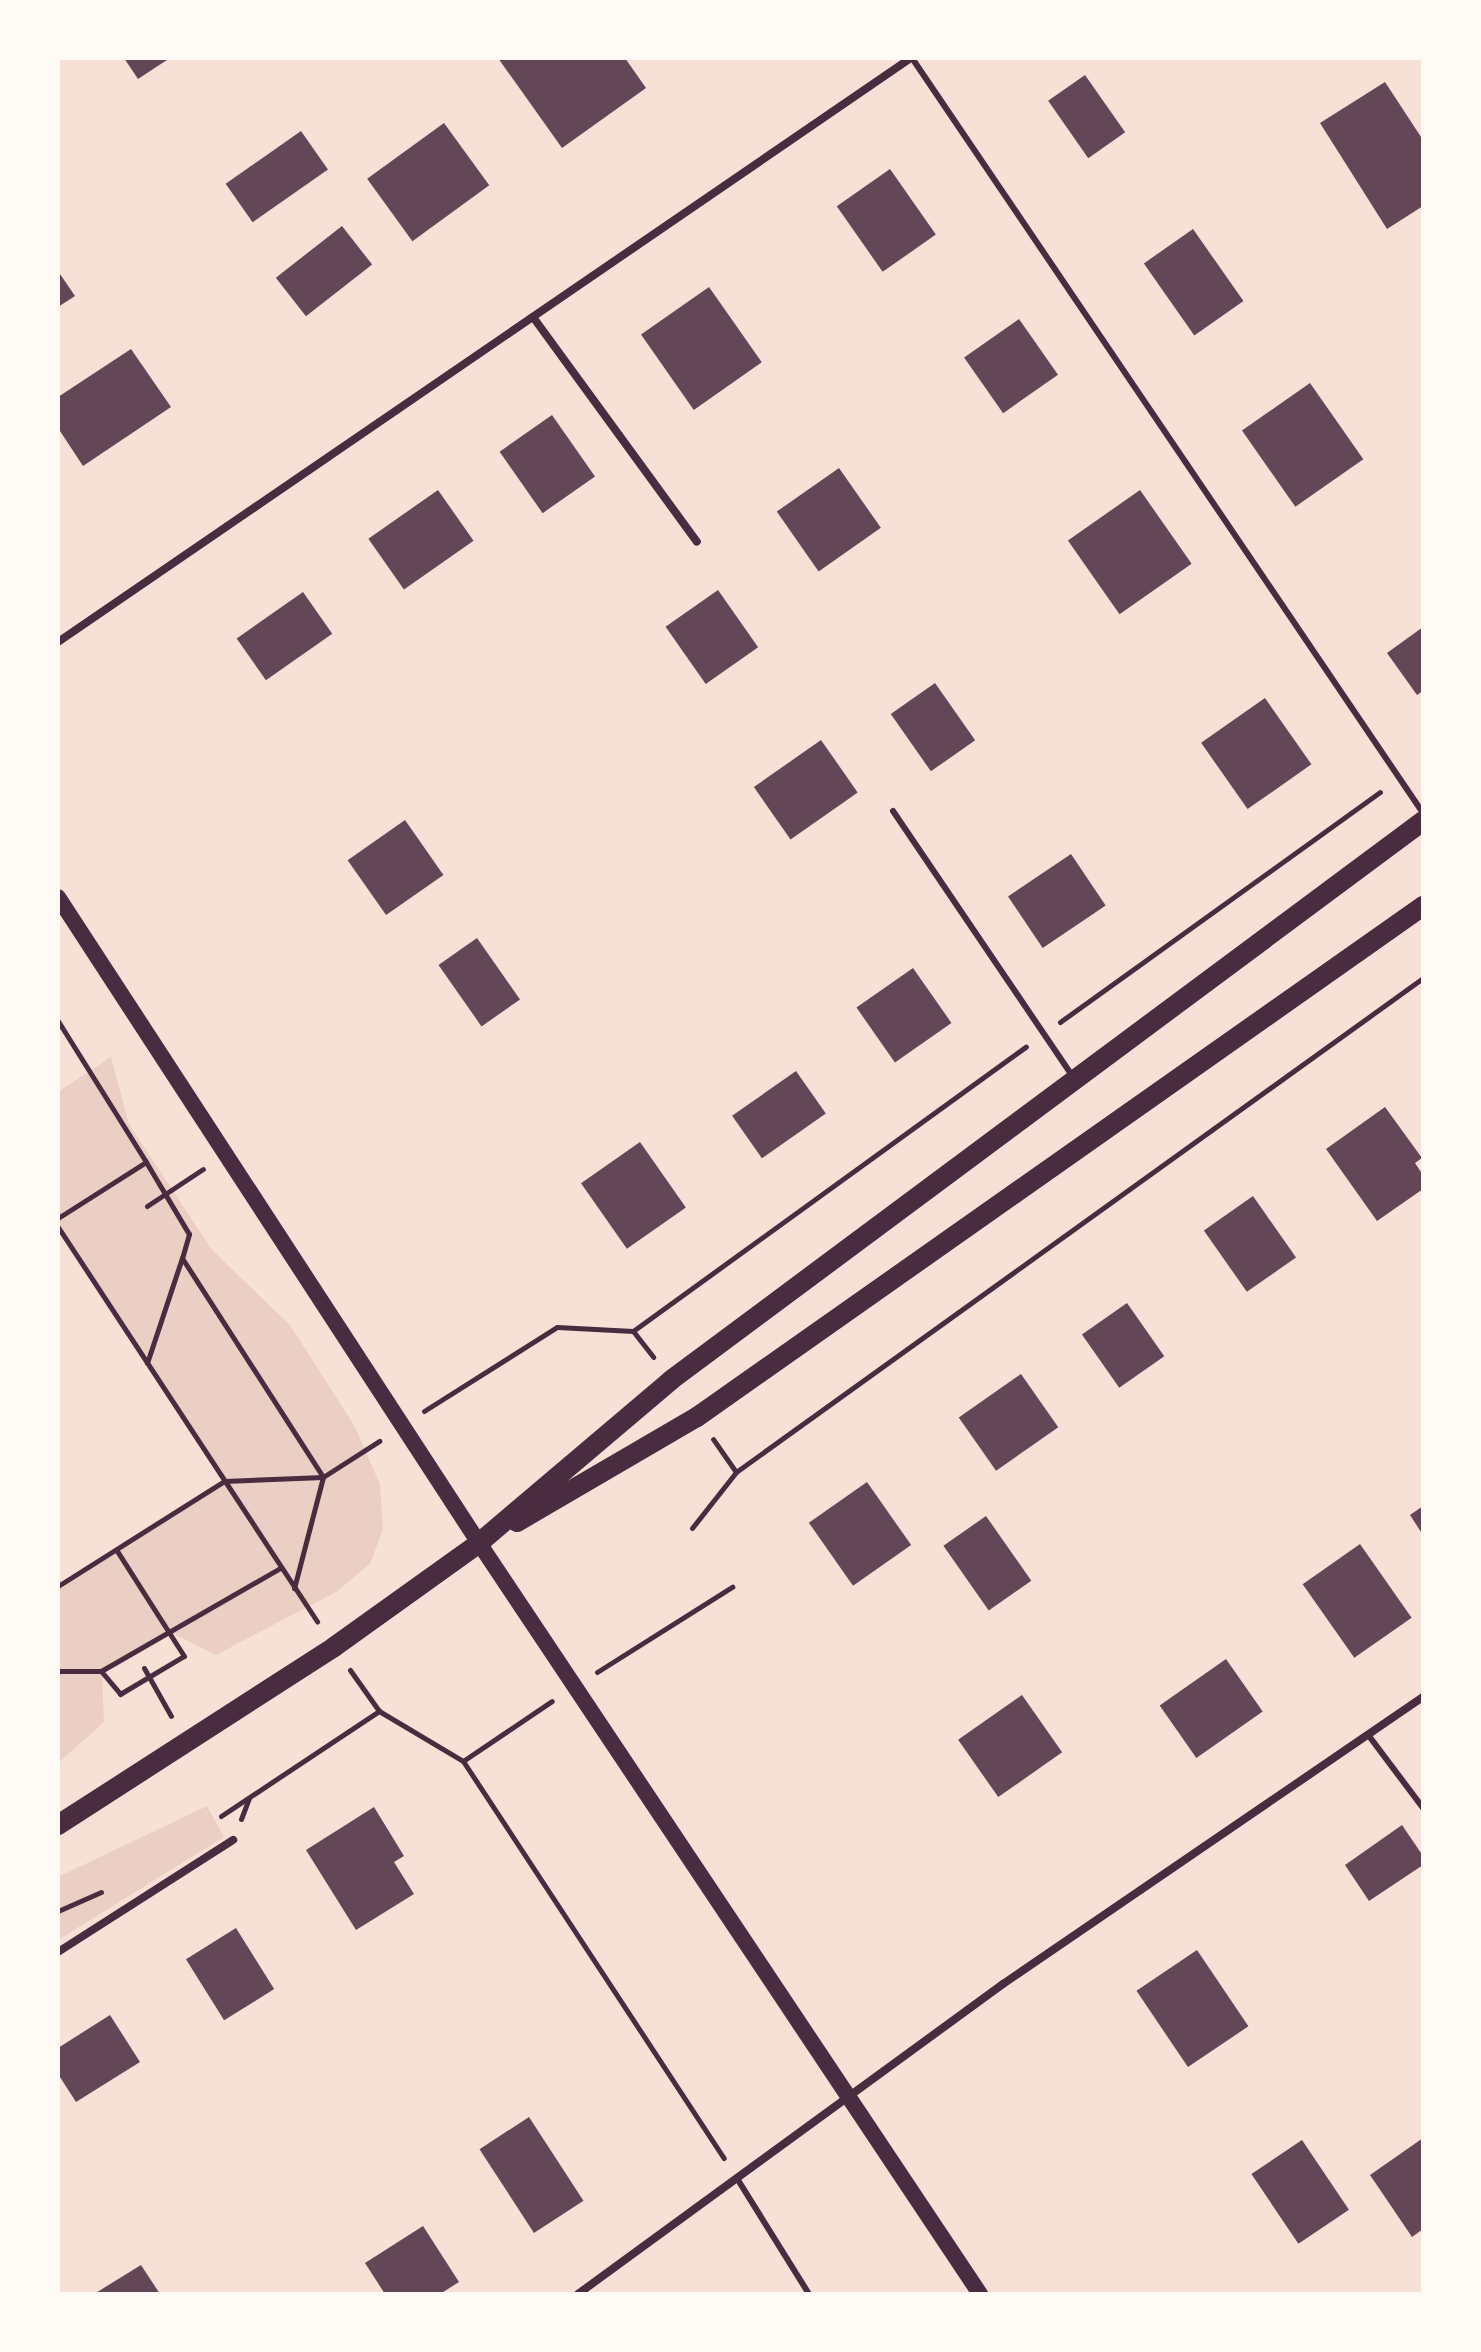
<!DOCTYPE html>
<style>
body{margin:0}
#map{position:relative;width:1481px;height:2352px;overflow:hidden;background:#f7e1d7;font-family:"Crimson Pro",serif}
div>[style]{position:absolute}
.green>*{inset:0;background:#ebcfc5}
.building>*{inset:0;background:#644757;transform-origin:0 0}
.path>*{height:5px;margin:-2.5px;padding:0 2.5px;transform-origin:2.5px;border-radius:2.5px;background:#4a2c40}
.service>*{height:6px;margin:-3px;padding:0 3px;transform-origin:3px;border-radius:3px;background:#4a2c40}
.minor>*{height:8px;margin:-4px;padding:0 4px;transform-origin:4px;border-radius:4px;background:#4a2c40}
.secondary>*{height:16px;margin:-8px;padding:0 8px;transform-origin:8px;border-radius:8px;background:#4a2c40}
.primary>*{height:20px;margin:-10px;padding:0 10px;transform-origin:10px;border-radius:10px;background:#4a2c40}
span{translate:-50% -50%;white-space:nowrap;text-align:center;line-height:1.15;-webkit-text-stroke:8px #fffaf5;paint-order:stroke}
.frame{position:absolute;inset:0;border:60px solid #fffaf5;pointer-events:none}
</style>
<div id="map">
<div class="green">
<div style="clip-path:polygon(111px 1057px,129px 1124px,212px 1250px,290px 1325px,354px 1425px,380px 1484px,383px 1529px,370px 1564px,336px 1592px,216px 1655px,168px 1631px,102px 1671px,104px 1722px,58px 1763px,58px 1586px,223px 1481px,58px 1227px,58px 1092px)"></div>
<div style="clip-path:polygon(207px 1806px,224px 1837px,58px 1940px,58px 1877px)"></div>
</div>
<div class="building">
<div style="clip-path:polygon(124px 58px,170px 58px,138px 79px)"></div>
<div style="clip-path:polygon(498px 58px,625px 58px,646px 88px,562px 148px)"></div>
<div style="left:1085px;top:75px;width:70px;height:45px;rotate:55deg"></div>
<div style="clip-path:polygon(1385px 82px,1423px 140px,1423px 206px,1387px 229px,1320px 123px)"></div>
<div style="left:444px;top:123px;width:77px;height:95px;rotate:54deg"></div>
<div style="left:301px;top:131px;width:47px;height:92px;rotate:55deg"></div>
<div style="left:890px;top:169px;width:80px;height:65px;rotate:55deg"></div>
<div style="left:342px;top:226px;width:49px;height:84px;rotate:52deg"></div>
<div style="left:1193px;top:229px;width:88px;height:60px;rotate:55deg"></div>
<div style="clip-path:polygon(58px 271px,75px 296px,58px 307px)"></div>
<div style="left:709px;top:287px;width:92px;height:83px;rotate:55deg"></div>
<div style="left:1019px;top:319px;width:68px;height:67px;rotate:55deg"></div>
<div style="clip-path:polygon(131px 349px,171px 407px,83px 466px,58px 428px,58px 397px)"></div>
<div style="left:1310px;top:383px;width:93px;height:83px;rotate:55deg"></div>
<div style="left:552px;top:415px;width:75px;height:64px;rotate:55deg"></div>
<div style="left:839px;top:468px;width:73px;height:76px;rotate:55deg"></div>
<div style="left:438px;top:490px;width:62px;height:85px;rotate:55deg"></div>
<div style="left:1140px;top:490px;width:90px;height:88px;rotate:55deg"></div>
<div style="left:718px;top:590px;width:70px;height:64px;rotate:55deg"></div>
<div style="left:303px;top:592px;width:51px;height:81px;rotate:55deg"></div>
<div style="clip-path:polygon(1423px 627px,1423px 691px,1417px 695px,1387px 653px)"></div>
<div style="left:935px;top:683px;width:70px;height:54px;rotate:55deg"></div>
<div style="left:1265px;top:698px;width:81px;height:78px;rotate:55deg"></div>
<div style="left:821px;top:740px;width:64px;height:82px;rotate:55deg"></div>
<div style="left:405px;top:820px;width:67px;height:70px;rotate:55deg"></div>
<div style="left:1071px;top:854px;width:62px;height:76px;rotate:56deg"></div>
<div style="left:477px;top:938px;width:75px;height:47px;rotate:55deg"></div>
<div style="left:913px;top:968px;width:67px;height:69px;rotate:55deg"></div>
<div style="left:796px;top:1071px;width:52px;height:78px;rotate:55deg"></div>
<div style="clip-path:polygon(1385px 1107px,1422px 1158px,1415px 1163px,1423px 1175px,1423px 1189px,1377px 1221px,1326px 1149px)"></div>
<div style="left:640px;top:1142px;width:80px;height:72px;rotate:55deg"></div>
<div style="left:1253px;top:1196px;width:75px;height:60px;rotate:55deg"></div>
<div style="left:1127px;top:1303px;width:65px;height:55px;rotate:55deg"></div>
<div style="left:1021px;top:1374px;width:65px;height:76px;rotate:55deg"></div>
<div style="left:867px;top:1482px;width:77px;height:71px;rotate:55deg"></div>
<div style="clip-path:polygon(1423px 1506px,1423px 1535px,1410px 1515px)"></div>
<div style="left:986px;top:1516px;width:79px;height:52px;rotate:55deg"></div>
<div style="left:1360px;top:1544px;width:90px;height:70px;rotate:55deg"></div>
<div style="left:1226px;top:1659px;width:64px;height:81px;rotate:55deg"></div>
<div style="left:1022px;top:1695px;width:70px;height:78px;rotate:55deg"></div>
<div style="clip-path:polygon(374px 1807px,404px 1856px,394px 1862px,414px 1894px,356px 1930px,306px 1850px)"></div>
<div style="clip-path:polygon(1402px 1825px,1423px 1856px,1423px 1865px,1369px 1901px,1345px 1865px)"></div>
<div style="left:236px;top:1928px;width:72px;height:59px;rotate:58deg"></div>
<div style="left:1197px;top:1950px;width:92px;height:73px;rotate:56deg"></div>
<div style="clip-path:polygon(110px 2015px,140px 2062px,76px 2102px,58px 2074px,58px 2048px)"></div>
<div style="left:529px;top:2117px;width:100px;height:59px;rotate:57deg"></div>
<div style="clip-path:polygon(1423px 2138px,1423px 2229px,1412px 2237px,1370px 2175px)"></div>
<div style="left:1302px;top:2140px;width:84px;height:61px;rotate:56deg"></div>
<div style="clip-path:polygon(423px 2226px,459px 2282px,440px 2294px,385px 2294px,365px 2263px)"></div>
<div style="clip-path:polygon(141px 2265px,160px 2294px,94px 2294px)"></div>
</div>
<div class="path">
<div style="left:58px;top:1021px;width:166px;rotate:58deg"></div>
<div style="left:1060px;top:1022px;width:394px;rotate:-35.7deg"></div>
<div style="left:147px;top:1206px;width:67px;rotate:-33.5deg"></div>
<div style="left:58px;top:1218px;width:104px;rotate:-32.5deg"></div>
<div style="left:146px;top:1162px;width:84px;rotate:59.2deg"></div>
<div style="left:189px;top:1234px;width:25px;rotate:106deg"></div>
<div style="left:182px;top:1258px;width:260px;rotate:57.2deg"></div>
<div style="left:323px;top:1477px;width:115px;rotate:104.6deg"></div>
<div style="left:58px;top:1227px;width:472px;rotate:56.7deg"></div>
<div style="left:633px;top:1331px;width:485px;rotate:-35.9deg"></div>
<div style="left:147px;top:1363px;width:111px;rotate:-71.6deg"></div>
<div style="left:424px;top:1411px;width:157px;rotate:-32.3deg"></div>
<div style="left:557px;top:1327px;width:76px;rotate:3deg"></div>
<div style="left:633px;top:1331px;width:33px;rotate:52deg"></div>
<div style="left:736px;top:1472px;width:846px;rotate:-35.72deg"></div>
<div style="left:692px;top:1528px;width:71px;rotate:-51.8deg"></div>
<div style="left:736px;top:1472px;width:40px;rotate:-124.9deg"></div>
<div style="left:58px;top:1586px;width:196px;rotate:-32.3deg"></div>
<div style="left:224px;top:1481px;width:99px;rotate:-2.3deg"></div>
<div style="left:323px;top:1477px;width:67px;rotate:-32.7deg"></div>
<div style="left:144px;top:1668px;width:55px;rotate:60.6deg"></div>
<div style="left:350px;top:1670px;width:50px;rotate:54.7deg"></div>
<div style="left:58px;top:1671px;width:43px"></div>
<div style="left:101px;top:1671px;width:207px;rotate:-29.9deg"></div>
<div style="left:101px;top:1671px;width:30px;rotate:50deg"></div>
<div style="left:120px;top:1694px;width:74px;rotate:-30.7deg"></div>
<div style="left:184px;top:1656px;width:125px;rotate:-122.5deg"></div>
<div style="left:597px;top:1672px;width:160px;rotate:-32.2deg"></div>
<div style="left:463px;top:1761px;width:475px;rotate:56.7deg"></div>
<div style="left:221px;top:1816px;width:190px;rotate:-33.6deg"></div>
<div style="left:379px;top:1711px;width:98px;rotate:30.8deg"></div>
<div style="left:463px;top:1761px;width:107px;rotate:-34deg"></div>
<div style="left:241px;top:1819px;width:22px;rotate:-69deg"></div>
<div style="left:58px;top:1911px;width:47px;rotate:-23.8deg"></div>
</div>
<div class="service">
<div style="left:912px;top:58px;width:912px;rotate:55.91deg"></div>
<div style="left:893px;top:811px;width:323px;rotate:55.9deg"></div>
<div style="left:1369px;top:1736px;width:90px;rotate:53.1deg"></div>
<div style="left:738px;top:2180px;width:134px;rotate:58.1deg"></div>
</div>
<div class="minor">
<div style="left:533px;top:317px;width:278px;rotate:53.9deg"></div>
<div style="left:58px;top:642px;width:1034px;rotate:-34.4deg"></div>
<div style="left:58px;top:1952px;width:208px;rotate:-32.6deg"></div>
<div style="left:578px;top:2294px;width:526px;rotate:-36.11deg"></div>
<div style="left:1003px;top:1984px;width:509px;rotate:-34.35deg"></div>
</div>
<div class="secondary">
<div style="left:58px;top:897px;width:771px;rotate:56.91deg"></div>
<div style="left:479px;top:1543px;width:903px;rotate:56.29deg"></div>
</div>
<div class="primary">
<div style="left:517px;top:1522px;width:208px;rotate:-30.3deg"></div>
<div style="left:697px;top:1417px;width:888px;rotate:-35.14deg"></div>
<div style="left:58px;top:1825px;width:328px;rotate:-32.8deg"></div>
<div style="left:334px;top:1647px;width:178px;rotate:-35.6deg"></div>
<div style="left:479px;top:1543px;width:252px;rotate:-40.3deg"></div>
<div style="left:671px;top:1380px;width:937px;rotate:-36.63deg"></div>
</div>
<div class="frame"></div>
</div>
